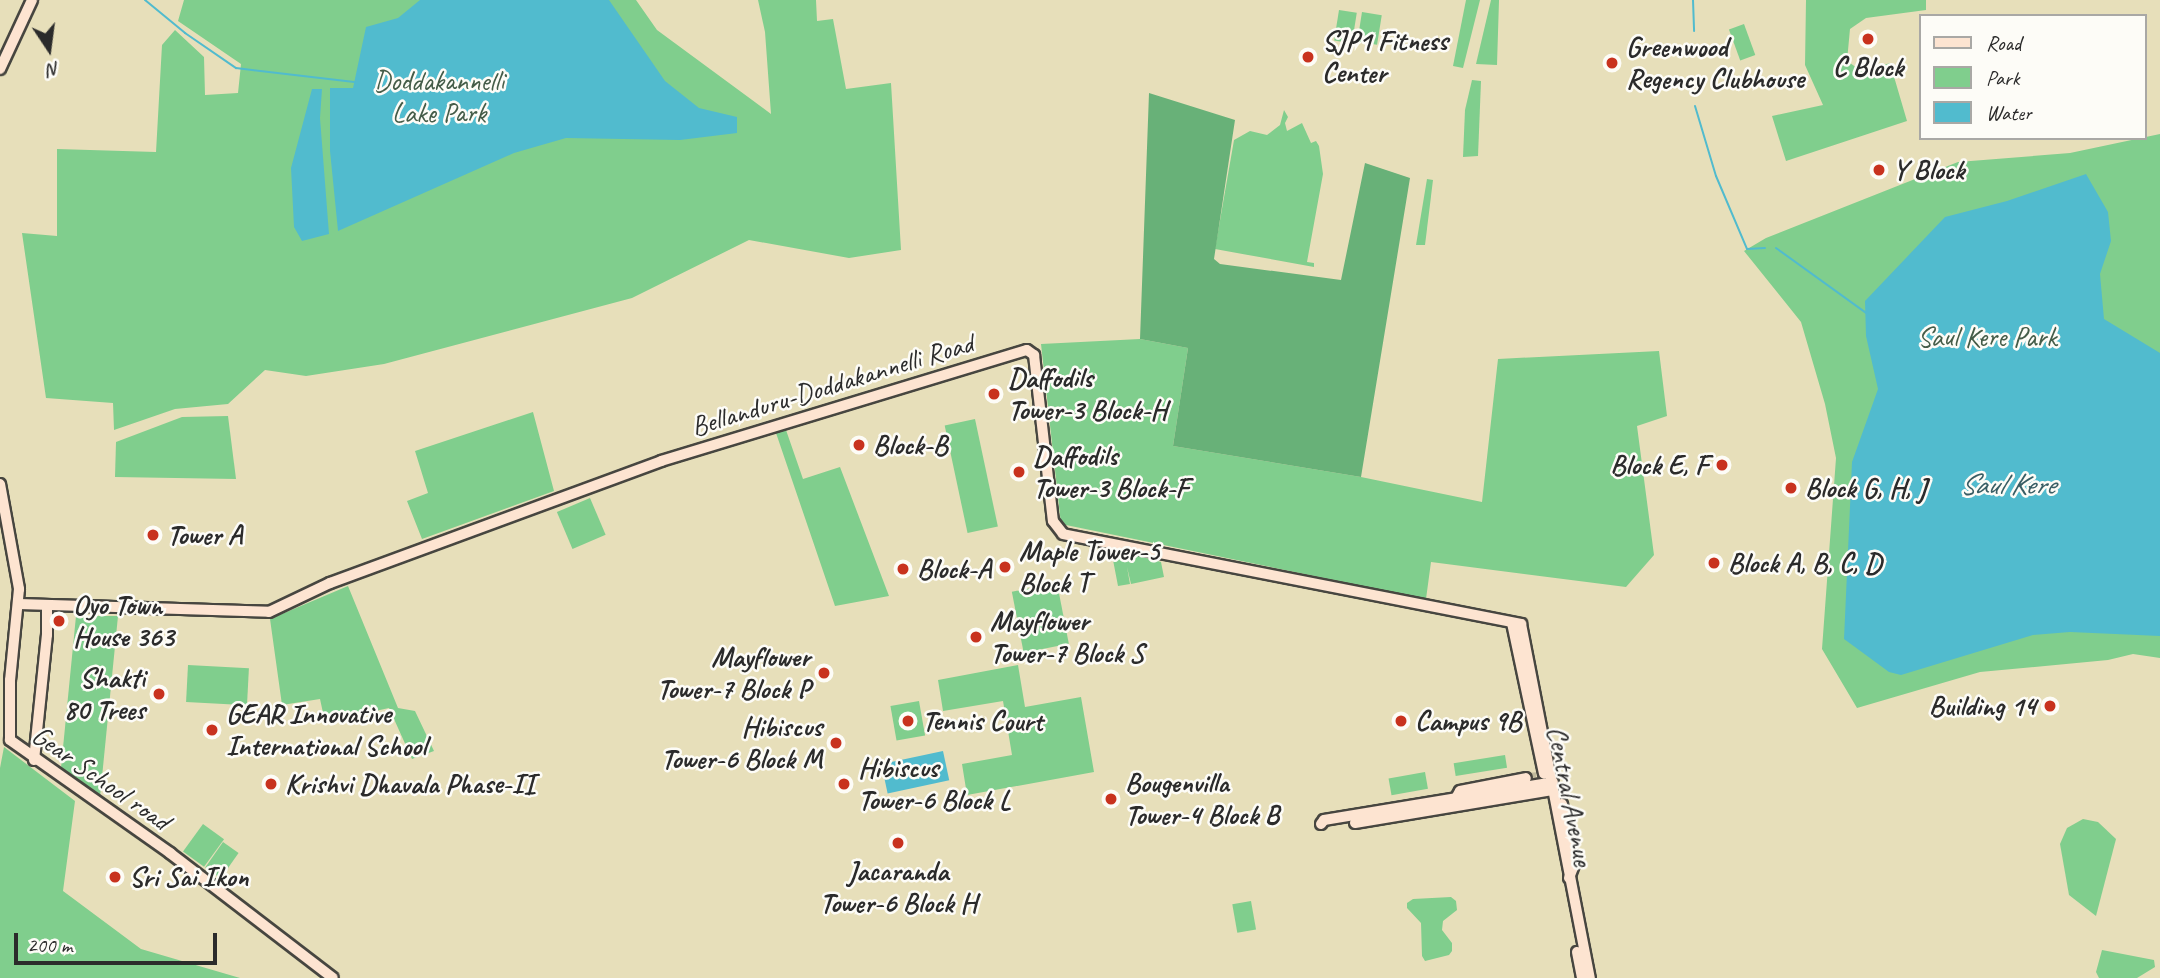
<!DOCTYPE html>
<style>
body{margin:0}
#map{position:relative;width:2160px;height:978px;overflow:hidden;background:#e7dfba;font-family:Caveat,sans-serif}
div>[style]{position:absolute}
.green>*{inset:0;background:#80ce8d;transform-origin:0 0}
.forest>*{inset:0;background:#68b178}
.water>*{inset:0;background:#51bbce;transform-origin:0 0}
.stream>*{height:2px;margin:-1px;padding:0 1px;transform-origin:1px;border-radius:1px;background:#51bbce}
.secondary-tunnel>*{height:10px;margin-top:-5px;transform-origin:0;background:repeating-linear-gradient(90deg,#c1bb9d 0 10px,transparent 0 15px)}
.roads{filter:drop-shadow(2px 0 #474640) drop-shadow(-2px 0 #474640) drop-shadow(0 2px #474640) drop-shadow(0 -2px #474640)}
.secondary>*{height:10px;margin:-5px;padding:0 5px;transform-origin:5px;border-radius:5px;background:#fde4d1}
.dots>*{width:19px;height:19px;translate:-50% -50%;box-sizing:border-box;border:4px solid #fdfcf7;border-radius:50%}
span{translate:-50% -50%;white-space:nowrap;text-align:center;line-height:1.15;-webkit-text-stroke:5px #fdfcf7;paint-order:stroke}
.poi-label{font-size:28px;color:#2b2b2b;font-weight:700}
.left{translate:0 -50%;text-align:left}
.right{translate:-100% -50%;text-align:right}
.park-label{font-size:28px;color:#445c48}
.street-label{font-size:28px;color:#2b2b2b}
.water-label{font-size:30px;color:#385d64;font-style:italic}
.legend{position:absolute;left:1919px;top:14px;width:228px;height:126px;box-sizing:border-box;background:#fdfcf7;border:2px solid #a9a8a5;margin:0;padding:9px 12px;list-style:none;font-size:21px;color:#2b2b2b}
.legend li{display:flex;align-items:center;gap:14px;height:35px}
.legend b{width:35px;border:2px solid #a9a8a5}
.north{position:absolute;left:14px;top:14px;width:70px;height:70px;-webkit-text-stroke:5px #fdfcf7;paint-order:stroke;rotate:167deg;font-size:19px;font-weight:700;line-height:28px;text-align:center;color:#2b2b2b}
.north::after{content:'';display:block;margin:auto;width:24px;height:32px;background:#2b2b2b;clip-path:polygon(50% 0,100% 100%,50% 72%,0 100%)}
.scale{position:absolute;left:14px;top:933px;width:203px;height:32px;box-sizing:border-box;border:4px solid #2b2b2b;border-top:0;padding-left:9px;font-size:21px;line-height:24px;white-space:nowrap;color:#2b2b2b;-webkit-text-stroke:5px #fdfcf7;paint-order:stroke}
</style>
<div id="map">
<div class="green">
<div style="clip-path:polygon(184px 0,636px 0,657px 30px,771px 114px,765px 32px,758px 0,816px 0,817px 21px,833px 19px,846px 89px,891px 83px,901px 250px,849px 258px,749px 240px,632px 298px,384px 364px,306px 376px,265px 370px,228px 404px,175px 409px,114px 430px,113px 403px,46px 398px,22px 233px,57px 236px,57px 149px,156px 152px,162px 45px,175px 30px,204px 57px,205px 95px,238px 93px,241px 64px,178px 21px)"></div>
<div style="clip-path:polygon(1466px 0,1480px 0,1463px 68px,1453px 66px)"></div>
<div style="clip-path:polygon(1491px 0,1499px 0,1497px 65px,1476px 64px)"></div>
<div style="clip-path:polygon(1806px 0,1926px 0,1926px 10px,1866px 18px,1850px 29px,1847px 61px,1863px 72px,1890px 63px,1907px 121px,1786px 161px,1772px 116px,1823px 105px,1805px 65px)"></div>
<div style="left:1339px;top:10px;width:18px;height:31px;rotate:9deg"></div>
<div style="left:1362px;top:12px;width:20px;height:30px;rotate:9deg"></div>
<div style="left:1744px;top:24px;width:33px;height:16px;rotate:70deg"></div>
<div style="clip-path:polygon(1472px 80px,1481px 81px,1478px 156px,1463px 157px,1465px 110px)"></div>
<div style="clip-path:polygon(1284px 110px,1288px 117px,1285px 123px,1287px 131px,1302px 123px,1311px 143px,1316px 141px,1319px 146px,1323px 174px,1307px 262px,1314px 263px,1314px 267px,1215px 249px,1234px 140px,1250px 131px,1267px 135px,1280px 125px)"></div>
<div style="clip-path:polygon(2160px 134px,2160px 658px,2133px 654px,2108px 660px,1980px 672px,1857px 708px,1822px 649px,1836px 458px,1825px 404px,1801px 322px,1744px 251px,1766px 238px,1958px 162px,2070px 153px)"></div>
<div style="clip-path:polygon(1427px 179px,1433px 180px,1425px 245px,1416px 245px)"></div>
<div style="clip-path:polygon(1140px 339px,1188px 348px,1173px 446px,1361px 477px,1482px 502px,1498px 359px,1659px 351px,1667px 416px,1637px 426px,1654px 555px,1626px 587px,1431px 562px,1426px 599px,1061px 524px,1041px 344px)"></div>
<div style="clip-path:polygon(533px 412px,554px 491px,422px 539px,407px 501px,428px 493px,415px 451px)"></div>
<div style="clip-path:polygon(228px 416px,236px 479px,115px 477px,116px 442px,182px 417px)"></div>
<div style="left:975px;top:419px;width:110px;height:31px;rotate:78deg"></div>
<div style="clip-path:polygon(786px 430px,803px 479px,840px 467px,889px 596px,835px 606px,776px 433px)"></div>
<div style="left:590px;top:498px;width:40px;height:36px;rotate:67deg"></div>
<div style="clip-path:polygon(1124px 552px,1161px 562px,1164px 577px,1131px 584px,1127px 567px,1130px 584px,1118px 586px,1113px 560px,1125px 558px)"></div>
<div style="left:1057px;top:583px;width:62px;height:46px;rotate:79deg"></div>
<div style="clip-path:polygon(348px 586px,398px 708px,415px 711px,434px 751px,412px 759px,389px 708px,325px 722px,320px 699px,282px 705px,270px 619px)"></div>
<div style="clip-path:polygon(76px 616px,118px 616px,100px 797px,61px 768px)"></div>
<div style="left:188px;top:665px;width:61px;height:37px;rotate:3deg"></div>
<div style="clip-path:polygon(1018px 665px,1025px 707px,1081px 697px,1094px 772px,967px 795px,962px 764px,1012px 755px,1003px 701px,943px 711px,938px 680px)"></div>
<div style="left:919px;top:701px;width:35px;height:29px;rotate:80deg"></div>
<div style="clip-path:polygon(4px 747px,75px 801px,63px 891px,141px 949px,240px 978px,0 978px,0 768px)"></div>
<div style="left:1505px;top:755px;width:13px;height:52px;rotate:81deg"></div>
<div style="left:1425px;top:772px;width:17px;height:37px;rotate:80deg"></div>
<div style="clip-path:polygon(2083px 819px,2098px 822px,2116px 839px,2096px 916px,2069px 895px,2060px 844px,2067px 828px)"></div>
<div style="left:203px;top:824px;width:26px;height:34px;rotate:36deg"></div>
<div style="left:223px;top:842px;width:19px;height:31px;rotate:35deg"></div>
<div style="clip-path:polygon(1451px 897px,1456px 901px,1457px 910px,1443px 921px,1442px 930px,1452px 943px,1452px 951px,1449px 955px,1425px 961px,1422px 956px,1421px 923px,1407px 908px,1407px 903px,1413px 899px)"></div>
<div style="left:1251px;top:901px;width:29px;height:19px;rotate:80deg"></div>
<div style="clip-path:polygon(2102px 950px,2154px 960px,2155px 967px,2137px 978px,2099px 978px,2096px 972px)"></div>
</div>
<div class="forest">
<div style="clip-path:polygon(1149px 93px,1235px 120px,1214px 259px,1220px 264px,1341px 280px,1365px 163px,1410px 178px,1361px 477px,1173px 446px,1188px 348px,1140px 339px)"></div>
</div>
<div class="water">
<div style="clip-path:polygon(420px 0,609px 0,665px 81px,699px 108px,737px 117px,737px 133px,680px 140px,566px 138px,514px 153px,338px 231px,330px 151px,330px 88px,353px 88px,366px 27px,398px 18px)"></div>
<div style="clip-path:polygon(312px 89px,322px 89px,320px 118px,329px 234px,302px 241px,294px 227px,291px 168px)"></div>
<div style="clip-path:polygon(2086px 174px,2108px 212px,2111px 241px,2100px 274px,2104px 319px,2160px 353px,2160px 636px,2070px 632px,2033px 635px,1901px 675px,1889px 672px,1844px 639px,1852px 462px,1878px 389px,1866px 336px,1865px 301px,1945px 217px,2007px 201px)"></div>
<div style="left:943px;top:751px;width:30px;height:63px;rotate:78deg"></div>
</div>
<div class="stream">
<div style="left:145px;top:0;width:52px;rotate:39.5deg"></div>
<div style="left:185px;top:33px;width:62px;rotate:34.5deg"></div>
<div style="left:236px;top:68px;width:119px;rotate:6.8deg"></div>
<div style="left:1693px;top:0;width:31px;rotate:88deg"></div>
<div style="left:1695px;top:106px;width:73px;rotate:73.3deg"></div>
<div style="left:1716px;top:176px;width:79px;rotate:67deg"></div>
<div style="left:1747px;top:249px;width:18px;rotate:-3deg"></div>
<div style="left:1776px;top:248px;width:111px;rotate:35.8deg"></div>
</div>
<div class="secondary-tunnel">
<div style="left:1526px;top:778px;width:15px;rotate:-4deg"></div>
<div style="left:1541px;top:777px;width:9px;rotate:27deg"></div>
<div style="left:1549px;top:781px;width:26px;rotate:61deg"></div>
</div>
<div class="roads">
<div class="secondary">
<div style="left:0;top:69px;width:76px;rotate:-65.1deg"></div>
<div style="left:0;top:484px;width:107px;rotate:79.7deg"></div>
<div style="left:19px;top:589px;width:91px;rotate:95.6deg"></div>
<div style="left:10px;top:680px;width:60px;rotate:90deg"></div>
<div style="left:10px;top:740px;width:196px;rotate:35.2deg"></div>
<div style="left:170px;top:853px;width:205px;rotate:37.5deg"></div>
<div style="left:19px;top:604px;width:250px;rotate:1.8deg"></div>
<div style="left:269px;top:612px;width:68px;rotate:-25.4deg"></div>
<div style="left:330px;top:583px;width:353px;rotate:-20.2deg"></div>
<div style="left:661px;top:461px;width:382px;rotate:-16.9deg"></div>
<div style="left:1027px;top:350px;width:9px;rotate:36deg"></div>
<div style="left:1034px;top:355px;width:167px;rotate:83.5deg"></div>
<div style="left:1053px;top:521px;width:16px;rotate:52deg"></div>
<div style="left:1063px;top:534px;width:467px;rotate:11.1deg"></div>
<div style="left:1521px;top:624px;width:361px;rotate:79deg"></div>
<div style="left:1512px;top:623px;width:154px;rotate:78deg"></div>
<div style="left:34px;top:760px;width:126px;rotate:-84.1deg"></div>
<div style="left:47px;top:635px;width:30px;rotate:-90deg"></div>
<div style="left:1455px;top:800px;width:10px;rotate:-61deg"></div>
<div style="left:1460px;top:791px;width:67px;rotate:-11.1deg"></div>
<div style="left:1562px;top:804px;width:62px;rotate:78.9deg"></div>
<div style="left:1574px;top:865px;width:14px;rotate:111deg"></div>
<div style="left:1355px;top:823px;width:200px;rotate:-9.5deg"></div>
<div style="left:1321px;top:824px;width:5px;rotate:-53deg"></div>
<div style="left:1324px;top:820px;width:232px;rotate:-9.4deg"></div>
<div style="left:1577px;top:952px;width:26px;rotate:79deg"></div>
</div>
</div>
<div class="dots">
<div style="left:1868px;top:39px;background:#c8321e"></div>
<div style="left:1308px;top:57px;background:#c8321e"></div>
<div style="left:1612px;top:63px;background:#c8321e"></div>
<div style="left:1879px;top:170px;background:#c8321e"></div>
<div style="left:994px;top:394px;background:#c8321e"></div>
<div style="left:859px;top:445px;background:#c8321e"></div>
<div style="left:1722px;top:465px;background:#c8321e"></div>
<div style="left:1019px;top:472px;background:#c8321e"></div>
<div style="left:1791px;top:488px;background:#c8321e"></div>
<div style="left:153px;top:535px;background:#c8321e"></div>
<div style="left:1714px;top:563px;background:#c8321e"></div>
<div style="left:1005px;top:567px;background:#c8321e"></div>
<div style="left:903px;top:569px;background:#c8321e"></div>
<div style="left:59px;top:621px;background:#c8321e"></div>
<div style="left:976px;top:637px;background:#c8321e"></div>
<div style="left:824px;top:673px;background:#c8321e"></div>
<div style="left:159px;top:694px;background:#c8321e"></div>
<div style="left:2050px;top:706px;background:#c8321e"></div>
<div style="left:908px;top:721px;background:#c8321e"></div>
<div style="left:1401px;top:721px;background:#c8321e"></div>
<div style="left:212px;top:730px;background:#c8321e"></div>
<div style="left:836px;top:743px;background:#c8321e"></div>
<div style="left:271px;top:784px;background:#c8321e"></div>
<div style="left:844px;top:784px;background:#c8321e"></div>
<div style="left:1111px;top:799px;background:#c8321e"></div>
<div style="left:898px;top:843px;background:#c8321e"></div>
<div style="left:115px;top:877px;background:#c8321e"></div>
</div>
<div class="poi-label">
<span class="left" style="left:1322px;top:57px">SJP1 Fitness<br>Center</span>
<span class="left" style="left:1626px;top:63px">Greenwood<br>Regency Clubhouse</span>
<span style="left:1868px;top:67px">C Block</span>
<span class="left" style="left:1893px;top:170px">Y Block</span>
<span class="left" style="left:1008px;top:394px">Daffodils<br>Tower-3 Block-H</span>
<span class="left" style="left:873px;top:445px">Block-B</span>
<span class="left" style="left:1033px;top:472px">Daffodils<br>Tower-3 Block-F</span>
<span class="right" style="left:1708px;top:465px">Block E, F</span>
<span class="left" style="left:1805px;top:488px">Block G, H, J</span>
<span class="left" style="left:167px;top:535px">Tower A</span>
<span class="left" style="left:1019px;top:567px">Maple Tower-5<br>Block T</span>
<span class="left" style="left:1728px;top:563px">Block A, B, C, D</span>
<span class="left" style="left:917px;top:569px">Block-A</span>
<span class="left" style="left:73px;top:621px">Oyo Town<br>House 363</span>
<span class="left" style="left:990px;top:637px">Mayflower<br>Tower-7 Block S</span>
<span class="right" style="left:810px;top:673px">Mayflower<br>Tower-7 Block P</span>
<span class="right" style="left:145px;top:694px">Shakti<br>80 Trees</span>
<span class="right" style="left:2036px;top:706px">Building 14</span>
<span class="left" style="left:226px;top:730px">GEAR Innovative<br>International School</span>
<span class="left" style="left:922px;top:721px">Tennis Court</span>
<span class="left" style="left:1415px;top:721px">Campus 9B</span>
<span class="right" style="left:822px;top:743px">Hibiscus<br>Tower-6 Block M</span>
<span class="left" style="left:858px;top:784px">Hibiscus<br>Tower-6 Block L</span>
<span class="left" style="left:1125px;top:799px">Bougenvilla<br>Tower-4 Block B</span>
<span class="left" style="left:285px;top:784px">Krishvi Dhavala Phase-II</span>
<span style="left:898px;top:887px">Jacaranda<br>Tower-6 Block H</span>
<span class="left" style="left:129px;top:877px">Sri Sai Ikon</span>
</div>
<div class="park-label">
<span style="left:439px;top:97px">Doddakannelli<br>Lake Park</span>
<span style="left:1987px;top:337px">Saul Kere Park</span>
</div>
<div class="street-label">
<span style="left:832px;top:385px;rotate:-17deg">Bellanduru-Doddakannelli Road</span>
<span style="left:101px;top:778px;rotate:35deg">Gear School road</span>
<span style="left:1570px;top:796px;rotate:79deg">Central Avenue</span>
</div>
<div class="water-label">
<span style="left:2007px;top:484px">Saul Kere</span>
</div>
<ul class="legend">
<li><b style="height:9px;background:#fde4d1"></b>Road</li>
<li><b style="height:19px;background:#80ce8d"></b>Park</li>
<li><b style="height:19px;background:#51bbce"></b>Water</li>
</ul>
<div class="north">N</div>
<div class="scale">200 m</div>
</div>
